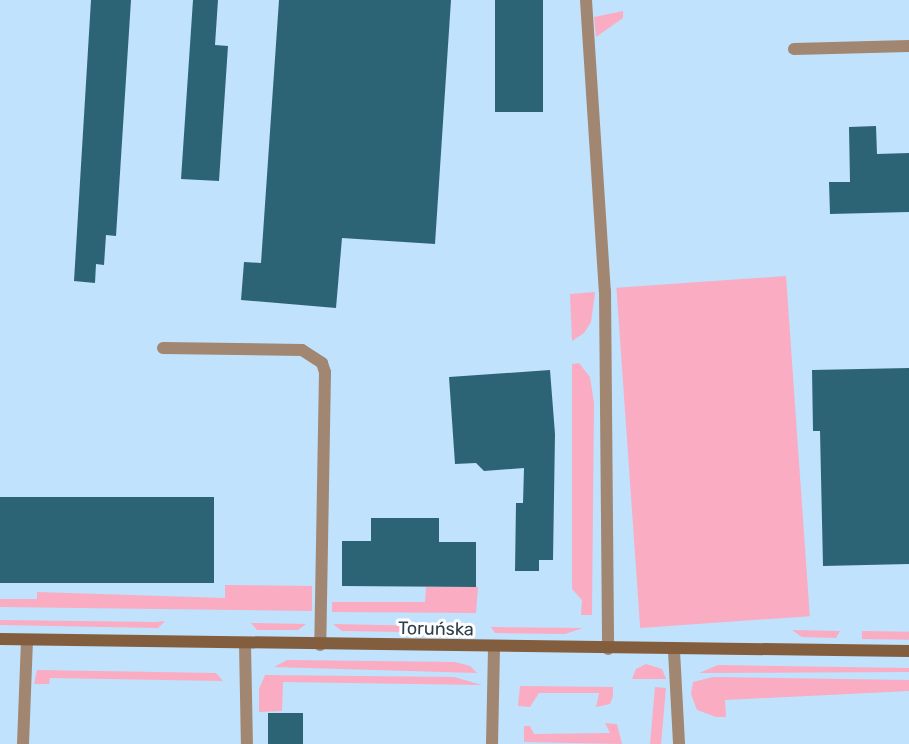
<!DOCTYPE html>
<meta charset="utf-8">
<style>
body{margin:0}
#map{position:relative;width:909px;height:744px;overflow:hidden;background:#c0e2fc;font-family:Rubik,sans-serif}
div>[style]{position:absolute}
.green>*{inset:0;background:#faacc3;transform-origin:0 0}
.building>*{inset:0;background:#2d6475;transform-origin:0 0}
.lane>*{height:12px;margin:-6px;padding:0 6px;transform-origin:6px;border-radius:6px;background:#a18772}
.secondary>*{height:12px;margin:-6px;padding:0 6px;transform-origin:6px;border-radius:6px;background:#825d3e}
span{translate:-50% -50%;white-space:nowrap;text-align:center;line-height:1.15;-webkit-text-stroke:6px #fefefe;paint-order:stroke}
.street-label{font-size:18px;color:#2d3e4b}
</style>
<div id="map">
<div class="green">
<div style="clip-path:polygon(623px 11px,623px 18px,596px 37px,594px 17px)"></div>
<div style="left:786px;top:276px;width:341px;height:170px;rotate:86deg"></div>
<div style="clip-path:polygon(595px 292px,591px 322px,584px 333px,572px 341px,570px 294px)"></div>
<div style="clip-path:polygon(579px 363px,590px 377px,594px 403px,592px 615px,581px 615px,582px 600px,572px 589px,572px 364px)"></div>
<div style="clip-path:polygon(225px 585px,312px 586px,312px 611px,0 607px,0 599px,37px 599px,37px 592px,225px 598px)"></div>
<div style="clip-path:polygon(426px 587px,478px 587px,476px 613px,332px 612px,332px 602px,425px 602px)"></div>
<div style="clip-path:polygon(0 620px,156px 622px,165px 621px,158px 628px,0 625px)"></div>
<div style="clip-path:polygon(251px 623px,306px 624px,298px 630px,257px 630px)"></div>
<div style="clip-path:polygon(333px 624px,476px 627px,473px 633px,342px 631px)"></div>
<div style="clip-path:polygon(491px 627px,583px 628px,565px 634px,495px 633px)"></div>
<div style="clip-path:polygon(792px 630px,840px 631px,836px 638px,802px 637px)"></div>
<div style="left:862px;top:631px;width:47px;height:8px;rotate:1deg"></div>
<div style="clip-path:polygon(287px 660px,455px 662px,470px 666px,477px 673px,274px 667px)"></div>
<div style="clip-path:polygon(646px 664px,662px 669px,666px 679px,632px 679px,636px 669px)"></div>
<div style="clip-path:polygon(718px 665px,909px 668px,909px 672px,699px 673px)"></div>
<div style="clip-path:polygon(37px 670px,216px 673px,223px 681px,50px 678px,49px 684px,34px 684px)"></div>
<div style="clip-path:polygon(265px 675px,454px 677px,482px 685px,283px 682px,282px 711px,259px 712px,259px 689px)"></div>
<div style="clip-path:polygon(713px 677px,909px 680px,909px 691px,725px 700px,726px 717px,716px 717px,697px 710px,691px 694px,693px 682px)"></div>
<div style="clip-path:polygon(520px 686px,613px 687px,613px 696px,610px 704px,596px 707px,599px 693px,539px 693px,530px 707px,518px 706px)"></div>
<div style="left:655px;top:687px;width:11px;height:57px;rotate:5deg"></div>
<div style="clip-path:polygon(605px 723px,617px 724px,622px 744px,524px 742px,524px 726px,530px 726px,534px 734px,610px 733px)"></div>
</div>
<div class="building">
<div style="clip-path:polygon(91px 0,131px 0,116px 236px,106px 235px,104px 265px,96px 264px,95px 283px,74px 281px)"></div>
<div style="clip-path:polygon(193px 0,218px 0,215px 45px,228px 46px,219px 181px,181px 179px)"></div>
<div style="clip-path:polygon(279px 0,451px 0,435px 244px,342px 238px,336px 308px,241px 300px,244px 262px,261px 263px)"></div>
<div style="left:495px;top:0;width:48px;height:112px"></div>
<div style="clip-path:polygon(876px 126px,877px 154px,909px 153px,909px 212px,830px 214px,829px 182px,850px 182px,849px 127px)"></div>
<div style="clip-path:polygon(909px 368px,909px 564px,823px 566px,820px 431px,813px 431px,812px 370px)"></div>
<div style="clip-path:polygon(550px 370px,555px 434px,553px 560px,539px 560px,539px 571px,515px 571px,516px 503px,523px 503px,524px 468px,484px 471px,476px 463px,455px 464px,449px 377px)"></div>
<div style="left:0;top:497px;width:214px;height:86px"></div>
<div style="clip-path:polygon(371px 518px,439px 518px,439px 542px,476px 542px,476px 587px,342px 586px,342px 541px,371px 541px)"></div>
<div style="left:303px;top:713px;width:31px;height:35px;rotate:90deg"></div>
</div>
<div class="lane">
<div style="left:586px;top:0;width:292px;rotate:86.3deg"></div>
<div style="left:605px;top:291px;width:358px;rotate:89.5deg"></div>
<div style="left:794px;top:49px;width:115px;rotate:-1.5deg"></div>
<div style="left:163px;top:348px;width:139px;rotate:0.8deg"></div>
<div style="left:302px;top:350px;width:24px;rotate:33deg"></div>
<div style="left:322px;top:363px;width:9px;rotate:72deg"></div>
<div style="left:325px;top:372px;width:273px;rotate:91deg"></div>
<div style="left:245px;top:644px;width:100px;rotate:88.9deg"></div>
<div style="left:674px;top:651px;width:93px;rotate:86.9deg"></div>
<div style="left:23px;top:744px;width:104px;rotate:-87.8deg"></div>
<div style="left:492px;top:744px;width:96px;rotate:-88.8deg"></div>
</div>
<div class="secondary">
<div style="left:0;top:639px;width:909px;rotate:0.76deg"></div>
</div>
<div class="street-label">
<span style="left:436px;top:629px;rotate:1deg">Toruńska</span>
</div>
</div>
